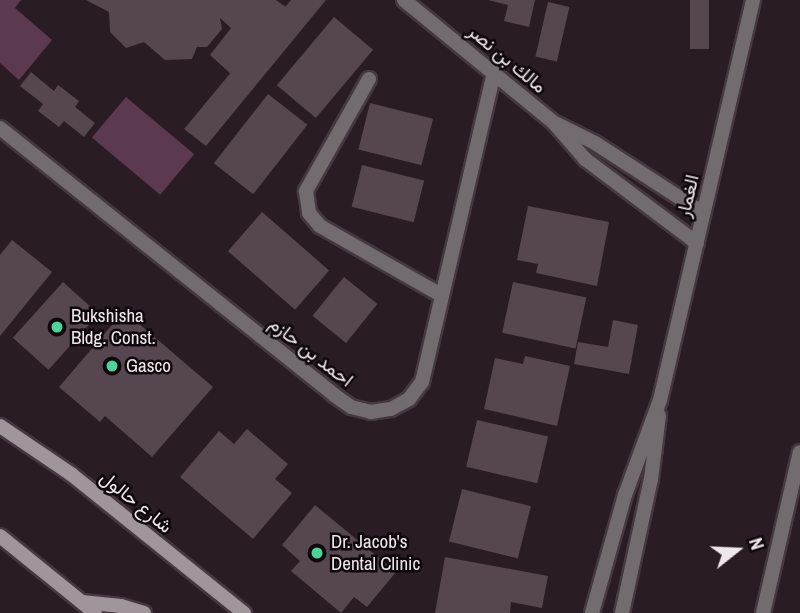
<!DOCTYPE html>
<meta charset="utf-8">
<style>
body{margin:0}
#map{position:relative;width:800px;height:613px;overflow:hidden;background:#291c24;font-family:"Archivo Narrow",Vazirmatn,sans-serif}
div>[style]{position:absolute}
.green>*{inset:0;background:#5b394e;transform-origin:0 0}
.building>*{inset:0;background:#56464f;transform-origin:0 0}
.roads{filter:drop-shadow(2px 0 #453840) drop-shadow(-2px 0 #453840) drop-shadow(0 2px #453840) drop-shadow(0 -2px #453840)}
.service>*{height:14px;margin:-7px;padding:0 7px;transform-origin:7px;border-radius:7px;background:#726b6f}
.minor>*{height:14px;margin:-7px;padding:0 7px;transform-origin:7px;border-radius:7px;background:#726b6f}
.secondary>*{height:14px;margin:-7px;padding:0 7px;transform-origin:7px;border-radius:7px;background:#a1959c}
.dots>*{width:19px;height:19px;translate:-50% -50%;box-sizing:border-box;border:4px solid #0e080c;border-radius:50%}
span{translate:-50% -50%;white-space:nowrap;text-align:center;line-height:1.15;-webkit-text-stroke:5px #0e080c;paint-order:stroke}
.street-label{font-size:19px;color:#f0e7ec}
.poi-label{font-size:19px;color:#f0e7ec}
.left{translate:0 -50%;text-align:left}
.north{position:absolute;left:702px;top:515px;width:70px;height:70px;-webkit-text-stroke:5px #0e080c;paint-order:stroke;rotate:72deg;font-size:19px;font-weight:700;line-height:28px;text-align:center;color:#f0e7ec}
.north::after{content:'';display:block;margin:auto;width:24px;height:32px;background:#f0e7ec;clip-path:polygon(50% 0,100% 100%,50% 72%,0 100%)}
</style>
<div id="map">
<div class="green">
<div style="clip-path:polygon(0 0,21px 0,15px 8px,52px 40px,19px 80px,0 63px)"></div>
<div style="left:126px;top:97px;width:89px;height:53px;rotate:40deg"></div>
</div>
<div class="building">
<div style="clip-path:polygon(86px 0,276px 0,287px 8px,231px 74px,210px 55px,231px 28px,220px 18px,222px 29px,207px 47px,197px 47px,192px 59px,165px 60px,144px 42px,126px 48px,110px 32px,109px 12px)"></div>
<div style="clip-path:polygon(291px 0,326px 0,206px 146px,184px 129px)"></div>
<div style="clip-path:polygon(488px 0,535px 0,529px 27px,504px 21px,508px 5px)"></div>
<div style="left:690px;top:0;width:19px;height:49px"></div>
<div style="left:548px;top:2px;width:22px;height:56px;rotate:13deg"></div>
<div style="left:334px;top:17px;width:51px;height:89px;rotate:40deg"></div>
<div style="clip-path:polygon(31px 72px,54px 91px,58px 85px,79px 101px,75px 107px,95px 123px,84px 137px,64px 121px,59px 127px,38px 111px,43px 104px,20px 86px)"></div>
<div style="left:268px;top:94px;width:50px;height:88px;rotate:38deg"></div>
<div style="left:370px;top:103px;width:65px;height:48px;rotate:14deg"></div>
<div style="left:362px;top:165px;width:64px;height:43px;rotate:14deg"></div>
<div style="clip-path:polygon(528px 206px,609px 222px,597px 286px,536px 273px,538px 264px,517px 260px)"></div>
<div style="left:262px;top:212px;width:89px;height:52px;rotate:41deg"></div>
<div style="clip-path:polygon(12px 240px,52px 272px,0 336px,0 255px)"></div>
<div style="left:344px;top:277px;width:43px;height:50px;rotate:39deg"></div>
<div style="left:63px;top:282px;width:48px;height:75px;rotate:42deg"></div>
<div style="left:513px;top:282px;width:75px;height:52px;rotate:12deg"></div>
<div style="clip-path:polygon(124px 311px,213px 387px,152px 457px,105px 416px,100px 422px,59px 387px)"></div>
<div style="clip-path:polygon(613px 320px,638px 325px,629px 374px,574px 364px,578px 342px,608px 347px)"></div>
<div style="clip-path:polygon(525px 356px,570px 366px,557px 426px,484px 409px,495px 358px,523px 364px)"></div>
<div style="left:477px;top:420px;width:73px;height:48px;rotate:13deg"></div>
<div style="clip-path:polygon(247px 429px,288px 464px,275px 479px,292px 493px,253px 539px,180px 477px,219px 431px,234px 444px)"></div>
<div style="left:462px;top:489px;width:71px;height:54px;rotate:14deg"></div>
<div style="clip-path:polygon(315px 505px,396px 572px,367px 607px,354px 597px,341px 613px,291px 571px,300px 561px,282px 545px)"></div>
<div style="clip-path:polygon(445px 557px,548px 576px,542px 608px,511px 602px,510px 613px,435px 613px)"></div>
</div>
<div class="roads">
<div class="service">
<div style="left:763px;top:613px;width:165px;rotate:-77.1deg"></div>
</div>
<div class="minor">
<div style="left:404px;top:0;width:193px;rotate:39.3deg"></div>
<div style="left:553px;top:122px;width:49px;rotate:49.1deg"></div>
<div style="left:585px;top:159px;width:140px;rotate:36.9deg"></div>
<div style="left:369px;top:79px;width:129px;rotate:119.4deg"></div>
<div style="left:306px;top:191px;width:22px;rotate:82deg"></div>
<div style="left:309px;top:213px;width:17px;rotate:50deg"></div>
<div style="left:320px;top:226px;width:139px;rotate:29.7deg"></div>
<div style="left:557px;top:124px;width:42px;rotate:26.6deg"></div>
<div style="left:595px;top:143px;width:129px;rotate:32.9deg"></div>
<div style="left:0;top:128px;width:428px;rotate:38.6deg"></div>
<div style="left:334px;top:395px;width:21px;rotate:35deg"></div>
<div style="left:351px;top:407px;width:21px;rotate:14deg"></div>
<div style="left:371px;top:412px;width:20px;rotate:-9deg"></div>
<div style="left:391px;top:409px;width:21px;rotate:-29deg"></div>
<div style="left:409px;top:399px;width:21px;rotate:-53deg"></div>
<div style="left:422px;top:382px;width:318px;rotate:-76.9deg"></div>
<div style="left:592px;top:613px;width:123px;rotate:-74.4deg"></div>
<div style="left:625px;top:495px;width:101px;rotate:-69.8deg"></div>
<div style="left:660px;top:400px;width:411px;rotate:-76.9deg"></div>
<div style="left:622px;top:613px;width:137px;rotate:-77.8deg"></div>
<div style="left:651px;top:479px;width:64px;rotate:-82.9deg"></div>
</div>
<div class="secondary">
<div style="left:0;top:426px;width:86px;rotate:34.1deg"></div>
<div style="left:71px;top:474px;width:222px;rotate:38.8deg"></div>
<div style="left:0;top:536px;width:122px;rotate:39deg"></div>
<div style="left:82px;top:602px;width:39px;rotate:6deg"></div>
<div style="left:121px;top:606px;width:24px;rotate:17deg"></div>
</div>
</div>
<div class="dots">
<div style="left:57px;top:327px;background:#4bd49b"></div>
<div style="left:112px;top:366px;background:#4bd49b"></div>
<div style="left:317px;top:553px;background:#4bd49b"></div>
</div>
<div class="street-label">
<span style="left:507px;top:59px;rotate:40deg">مالك بن نصر</span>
<span style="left:688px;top:196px;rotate:-77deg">الغمار</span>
<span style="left:311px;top:352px;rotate:38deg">احمد بن حازم</span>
<span style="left:136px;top:502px;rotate:39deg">شارع حالول</span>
</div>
<div class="poi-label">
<span class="left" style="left:71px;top:327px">Bukshisha<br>Bldg. Const.</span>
<span class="left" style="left:126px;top:366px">Gasco</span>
<span class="left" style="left:331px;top:553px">Dr. Jacob's<br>Dental Clinic</span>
</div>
<div class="north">N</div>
</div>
